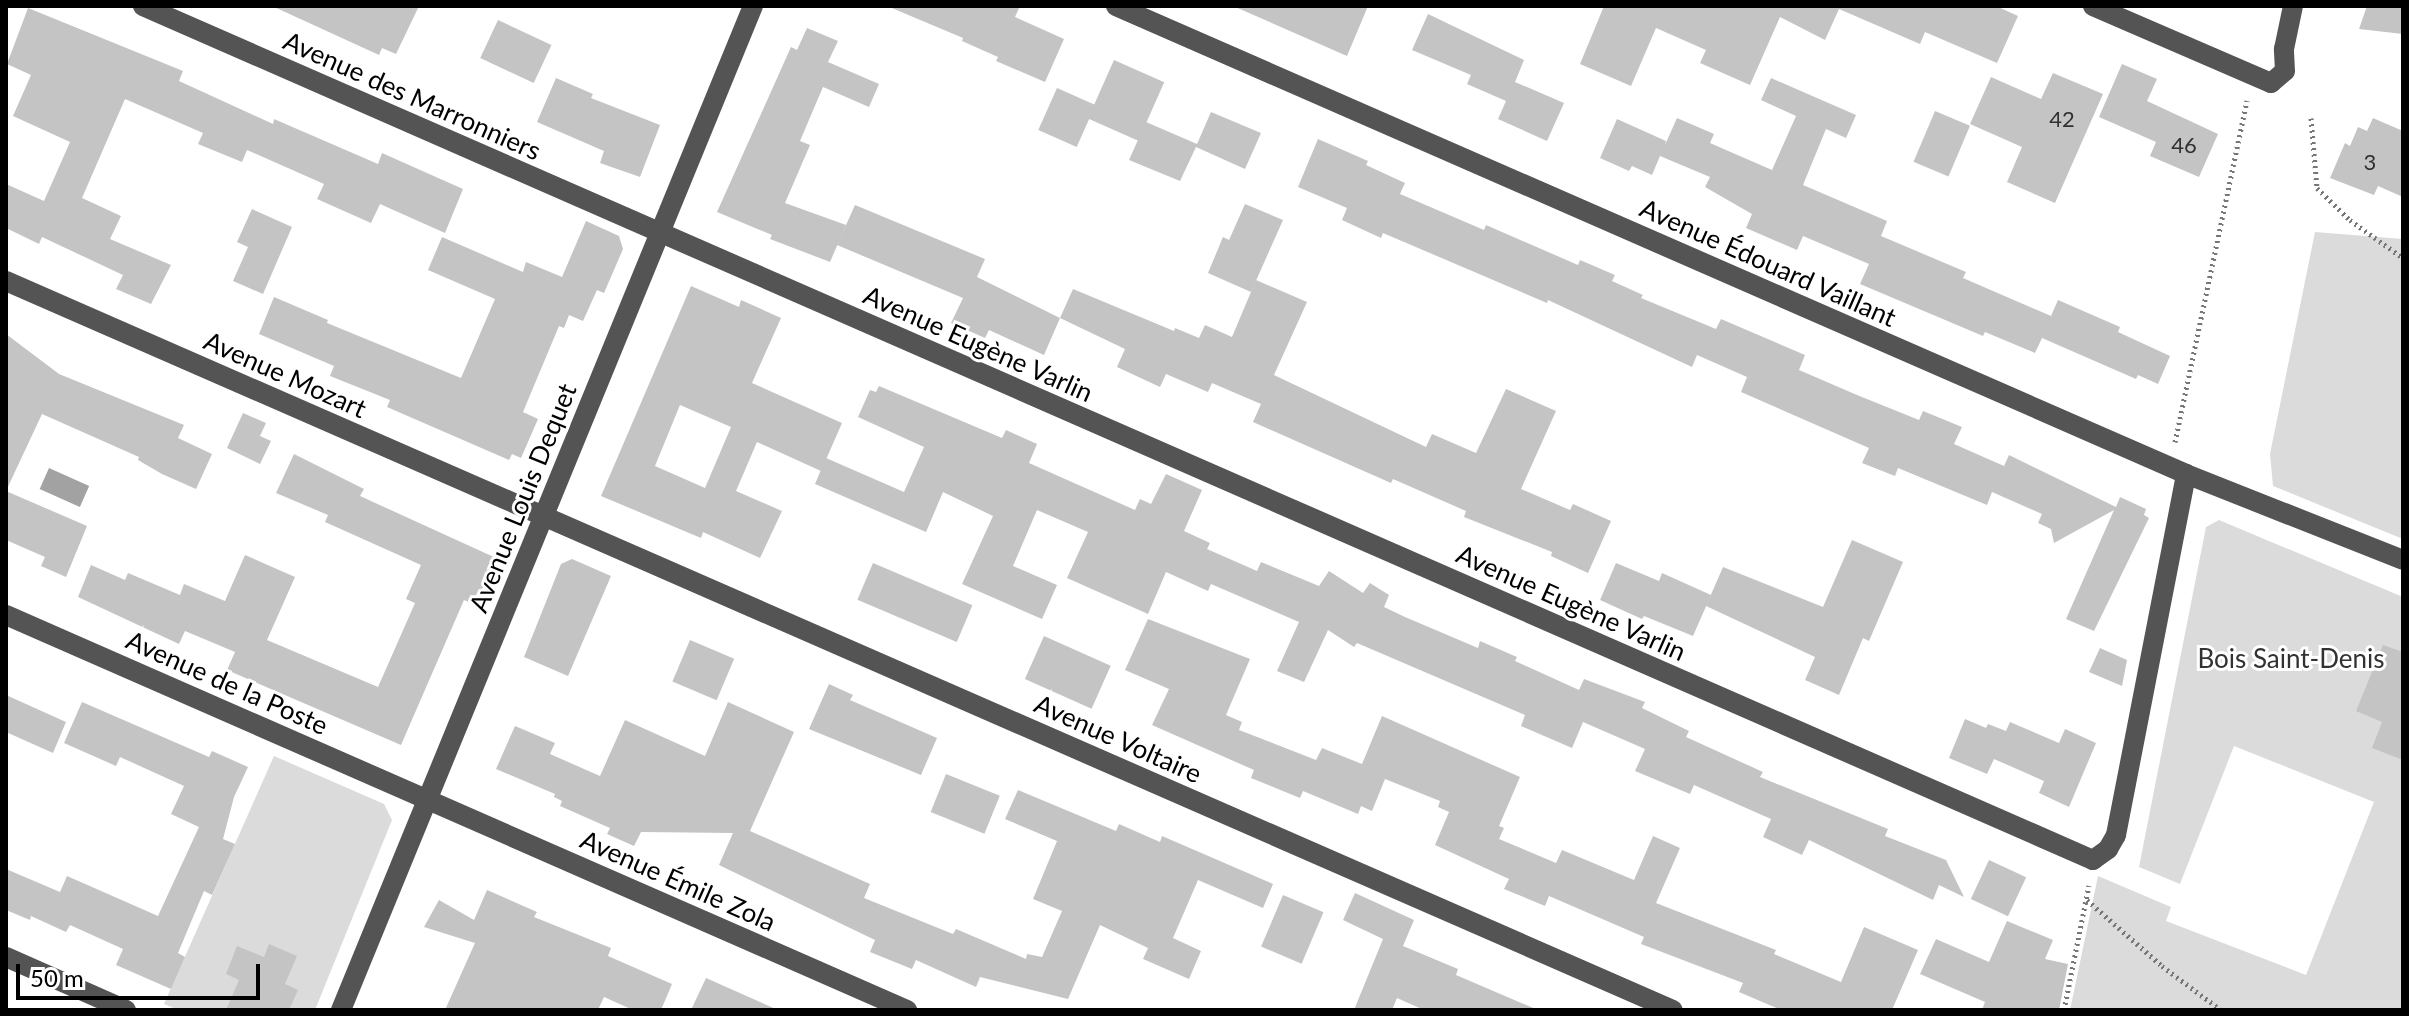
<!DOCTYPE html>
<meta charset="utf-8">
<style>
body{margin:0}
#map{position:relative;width:2409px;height:1016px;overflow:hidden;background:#fff;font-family:Lato,sans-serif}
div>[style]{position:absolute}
.green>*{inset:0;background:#dbdbdb}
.water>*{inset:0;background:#a2a2a2;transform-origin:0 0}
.building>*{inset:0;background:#c4c4c4;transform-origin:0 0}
.path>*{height:5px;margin-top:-2.5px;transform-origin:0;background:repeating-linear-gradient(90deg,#767676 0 2px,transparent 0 6px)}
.minor>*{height:20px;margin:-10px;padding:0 10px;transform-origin:10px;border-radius:10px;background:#545454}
span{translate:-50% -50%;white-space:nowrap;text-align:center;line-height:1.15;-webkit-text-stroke:6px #fff;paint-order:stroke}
.number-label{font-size:22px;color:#313131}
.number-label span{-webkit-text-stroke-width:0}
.street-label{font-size:26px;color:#000}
.park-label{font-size:26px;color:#323232}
.frame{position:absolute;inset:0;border:8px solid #000;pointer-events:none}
.scale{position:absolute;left:16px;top:964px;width:244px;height:36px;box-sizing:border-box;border:4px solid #000;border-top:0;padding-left:10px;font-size:24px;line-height:28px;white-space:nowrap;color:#000;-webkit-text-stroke:6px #fff;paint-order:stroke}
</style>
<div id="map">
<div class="green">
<div style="clip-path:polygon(2315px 232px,2403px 239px,2403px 539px,2273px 486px,2270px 454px)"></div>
<div style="clip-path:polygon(2219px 520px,2403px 597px,2403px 1010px,2070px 1010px,2098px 876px,2171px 907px,2166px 921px,2306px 975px,2374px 802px,2234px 746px,2180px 884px,2139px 867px,2206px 527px)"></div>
<div style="clip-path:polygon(274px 756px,384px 804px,392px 820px,315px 1010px,178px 1010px,164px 1004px)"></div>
</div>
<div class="water">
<div style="left:49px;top:468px;width:44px;height:23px;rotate:24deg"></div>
</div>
<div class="building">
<div style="clip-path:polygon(272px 6px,419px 6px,396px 54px,382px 48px,379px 55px)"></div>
<div style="clip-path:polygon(887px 6px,1020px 6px,1015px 17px,1064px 39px,1045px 82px,996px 61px,998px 57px,962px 41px,963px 38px)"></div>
<div style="clip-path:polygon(1233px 6px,1368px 6px,1347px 56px)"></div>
<div style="clip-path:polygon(1604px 6px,1996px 6px,2018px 16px,1997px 63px,1925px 32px,1920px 44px,1839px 9px,1825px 40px,1780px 17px,1750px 85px,1700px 63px,1706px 50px,1656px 28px,1631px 86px,1580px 64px)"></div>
<div style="clip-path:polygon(2367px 6px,2403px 6px,2403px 34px,2359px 29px)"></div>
<div style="clip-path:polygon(28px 8px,183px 71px,179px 81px,273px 124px,274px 119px,378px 164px,382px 153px,463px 189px,445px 233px,380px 204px,371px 223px,317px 199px,324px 184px,247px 150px,242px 162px,198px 144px,203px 133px,125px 99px,82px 198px,121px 216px,110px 239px,171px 265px,151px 304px,116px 289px,123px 275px,42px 237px,39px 244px,6px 228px,6px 184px,44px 201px,70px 142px,13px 116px,31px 75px,7px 64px)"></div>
<div style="clip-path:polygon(1428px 14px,1524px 60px,1515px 82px,1564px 103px,1547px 141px,1498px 119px,1506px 101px,1467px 84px,1471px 75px,1412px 50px)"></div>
<div style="left:498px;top:20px;width:59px;height:42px;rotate:25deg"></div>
<div style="clip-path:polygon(807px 28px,838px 41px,828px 62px,879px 84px,869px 107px,823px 87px,800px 141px,810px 145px,785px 203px,846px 225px,830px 262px,770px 239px,772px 235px,717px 212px,791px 47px,797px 50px)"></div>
<div style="left:1114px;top:60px;width:55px;height:64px;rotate:24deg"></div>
<div style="clip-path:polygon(2122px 64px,2157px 79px,2147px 101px,2218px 134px,2199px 177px,2150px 156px,2156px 142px,2099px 117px)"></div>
<div style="clip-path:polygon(2053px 73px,2103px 94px,2055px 203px,2007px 182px,2022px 147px,1970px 124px,1991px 77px,2041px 99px)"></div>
<div style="clip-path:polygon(556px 78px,593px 94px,591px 98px,660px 125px,640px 177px,600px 163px,604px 151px,537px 122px)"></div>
<div style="clip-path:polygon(1771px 78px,1856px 115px,1846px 138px,1826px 129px,1803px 185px,1887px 221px,1881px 236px,1966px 272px,1963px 278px,2051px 316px,2058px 300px,2120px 327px,2118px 332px,2170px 356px,2158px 384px,2138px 375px,2136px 379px,2042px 338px,2035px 353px,1985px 332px,1983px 336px,1860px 284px,1869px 264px,1803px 236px,1797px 250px,1746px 228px,1752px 214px,1705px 187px,1710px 177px,1660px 156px,1652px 175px,1632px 166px,1629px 171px,1600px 158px,1617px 119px,1666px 141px,1665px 145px,1677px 118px,1714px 134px,1710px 143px,1772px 170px,1796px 116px,1761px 100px)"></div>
<div style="left:1057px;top:88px;width:42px;height:46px;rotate:24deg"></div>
<div style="left:1935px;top:111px;width:38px;height:55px;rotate:23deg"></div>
<div style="clip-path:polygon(1211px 112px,1261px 133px,1245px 169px,1196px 147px,1180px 181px,1129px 160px,1146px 122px,1197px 144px)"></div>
<div style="clip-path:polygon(2373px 118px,2403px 131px,2403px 197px,2378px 186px,2374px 195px,2330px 178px,2345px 143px,2350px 146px,2358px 127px,2367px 131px)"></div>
<div style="clip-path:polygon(1318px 139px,1368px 161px,1366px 165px,1405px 183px,1400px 194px,1484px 230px,1486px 225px,1578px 265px,1580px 260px,1615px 275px,1612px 281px,1643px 295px,1641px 298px,1716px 329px,1721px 319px,1805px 355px,1799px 370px,1857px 395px,1919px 420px,1923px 411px,1962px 427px,1954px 444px,2004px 466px,2009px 455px,2116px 507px,2120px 497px,2146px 509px,2144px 515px,2149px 518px,2094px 631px,2066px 619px,2114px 510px,2054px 543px,2051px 529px,2038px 523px,2042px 514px,1992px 492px,1987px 505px,1898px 468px,1895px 476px,1862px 463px,1869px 448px,1741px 392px,1747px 377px,1697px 355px,1692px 367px,1548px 300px,1547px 303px,1383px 233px,1381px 238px,1342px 220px,1347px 208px,1298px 187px)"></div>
<div style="clip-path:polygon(1245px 204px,1283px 220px,1251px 292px,1208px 273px,1223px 237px,1229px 240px)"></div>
<div style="clip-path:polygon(855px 205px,985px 259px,977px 277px,1060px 318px,1044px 355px,989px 330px,985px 338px,951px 323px,963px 298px,837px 245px)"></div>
<div style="clip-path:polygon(252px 209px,292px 227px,263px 294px,233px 281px,248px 247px,237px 242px)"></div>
<div style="clip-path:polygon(586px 221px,619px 236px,623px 249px,604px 293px,597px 290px,583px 321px,569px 315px,564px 328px,559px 326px,523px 412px,538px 419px,521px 458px,512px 454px,509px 460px,387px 407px,390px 400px,330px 376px,334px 366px,259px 334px,274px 297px,328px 320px,327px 323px,461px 378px,495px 299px,428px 270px,442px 237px,523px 272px,526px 262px,562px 277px)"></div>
<div style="clip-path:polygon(1256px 280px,1307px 302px,1274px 375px,1426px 447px,1432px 434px,1476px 453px,1506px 389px,1556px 411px,1521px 489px,1570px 510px,1573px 504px,1611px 521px,1588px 573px,1551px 556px,1552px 552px,1464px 517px,1466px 511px,1393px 479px,1391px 483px,1253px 422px,1261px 404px,1212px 383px,1208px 392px,1166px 374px,1160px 387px,1117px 367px,1125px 349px,1060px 318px,1073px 289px,1174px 331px,1175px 328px,1199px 338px,1205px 325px,1232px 337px)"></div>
<div style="clip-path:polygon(evenodd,691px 286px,739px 307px,741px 300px,781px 318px,752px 383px,842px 423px,821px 471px,757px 442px,736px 491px,782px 511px,760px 558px,703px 532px,701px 538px,601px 496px,691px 286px,680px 405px,731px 427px,705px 488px,655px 466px,680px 405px)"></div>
<div style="clip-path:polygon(6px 334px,59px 374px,184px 425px,178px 438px,212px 454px,196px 489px,162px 474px,138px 460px,139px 457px,42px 414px,6px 491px,87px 526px,66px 577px,41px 566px,45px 557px,6px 540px)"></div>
<div style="clip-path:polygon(879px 386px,1002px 438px,1006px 430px,1037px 444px,1029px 463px,1135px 510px,1140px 499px,1151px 504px,1166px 474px,1202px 490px,1184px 531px,1210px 543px,1207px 549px,1257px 571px,1261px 562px,1319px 586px,1329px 571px,1363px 593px,1370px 583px,1389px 595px,1384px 607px,1405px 617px,1478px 648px,1480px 641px,1517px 657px,1515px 661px,1579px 690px,1584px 679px,1645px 702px,1642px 708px,1689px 731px,1686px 737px,1763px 772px,1760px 777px,1888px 829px,1885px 836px,1946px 860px,1964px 897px,1939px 885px,1933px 900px,1809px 840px,1802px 855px,1763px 837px,1771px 819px,1694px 785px,1690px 794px,1635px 771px,1645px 749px,1583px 722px,1572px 748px,1521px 726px,1525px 715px,1357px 643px,1354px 647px,1328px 630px,1304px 682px,1277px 671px,1299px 622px,1211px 584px,1208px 591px,1166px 572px,1148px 614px,1067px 578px,1088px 532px,1037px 510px,1013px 566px,1057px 585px,1042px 619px,962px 584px,993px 516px,943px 492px,926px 532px,815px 484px,826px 458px,904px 492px,924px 447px,858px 417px,870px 390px,876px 392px)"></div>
<div style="clip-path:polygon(243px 413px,266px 423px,260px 436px,271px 441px,260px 464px,227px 448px)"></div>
<div style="clip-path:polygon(294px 454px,364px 489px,360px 496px,496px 558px,475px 605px,464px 600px,401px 745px,227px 670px,235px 652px,185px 631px,179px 644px,78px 597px,91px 565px,125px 580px,128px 573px,180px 595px,184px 584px,225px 601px,245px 555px,295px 577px,267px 640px,378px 687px,415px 603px,406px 599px,421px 565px,325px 522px,328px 515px,276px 493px)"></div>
<div style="clip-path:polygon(1852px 540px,1903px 562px,1869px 641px,1863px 638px,1839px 695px,1805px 680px,1815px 657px,1706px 606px,1723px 567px,1823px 607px)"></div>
<div style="clip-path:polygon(572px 559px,611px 576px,568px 676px,524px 657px,561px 564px)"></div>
<div style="left:873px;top:563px;width:108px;height:40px;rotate:23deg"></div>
<div style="clip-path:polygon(1616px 563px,1659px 581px,1662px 573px,1711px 595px,1693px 636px,1644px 616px,1642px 619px,1600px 600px)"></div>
<div style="clip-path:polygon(1148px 619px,1250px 659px,1226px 715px,1242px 722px,1239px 730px,1316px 760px,1322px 748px,1362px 764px,1382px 716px,1520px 777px,1499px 826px,1504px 828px,1499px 839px,1556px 863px,1562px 850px,1634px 880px,1653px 836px,1680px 848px,1656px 903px,1776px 950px,1774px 954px,1841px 982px,1864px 927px,1918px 950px,1892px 1010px,1781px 1010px,1739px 992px,1743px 983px,1641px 944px,1644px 937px,1549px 896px,1545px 906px,1504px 889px,1509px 879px,1435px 845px,1449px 812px,1438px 807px,1440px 801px,1385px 779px,1372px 811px,1361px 806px,1358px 814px,1303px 791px,1300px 798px,1251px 778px,1254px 770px,1152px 725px,1169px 689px,1125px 670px)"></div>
<div style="left:1044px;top:636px;width:73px;height:47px;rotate:24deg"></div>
<div style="left:690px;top:640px;width:48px;height:45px;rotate:23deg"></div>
<div style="clip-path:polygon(2383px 645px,2403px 652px,2403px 760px,2372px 748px,2382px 722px,2356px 711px)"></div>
<div style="clip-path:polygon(2100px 648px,2127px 660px,2122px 686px,2089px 672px)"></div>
<div style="clip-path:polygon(829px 684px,853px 695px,850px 700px,937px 738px,921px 775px,809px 729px)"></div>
<div style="clip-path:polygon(6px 695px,66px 722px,53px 753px,6px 732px)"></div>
<div style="clip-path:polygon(82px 702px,209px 757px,212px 751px,248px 767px,234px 797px,223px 839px,235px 844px,212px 895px,204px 891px,178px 953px,185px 957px,171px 989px,116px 965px,123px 949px,70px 925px,66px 932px,31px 916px,30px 920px,6px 910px,6px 869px,60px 892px,67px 876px,158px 916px,199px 827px,171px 814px,184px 786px,120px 757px,116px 766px,64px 743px)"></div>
<div style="clip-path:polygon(728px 702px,794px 732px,750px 831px,870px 884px,864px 898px,953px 934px,956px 929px,1026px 959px,1027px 954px,1042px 957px,1062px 911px,1033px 899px,1057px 841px,1005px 819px,1018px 790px,1116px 831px,1119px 824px,1160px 842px,1162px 836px,1273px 884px,1263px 908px,1198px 880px,1173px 938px,1201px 951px,1189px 979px,1143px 959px,1148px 948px,1100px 925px,1068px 999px,980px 977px,976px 987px,916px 960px,912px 969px,870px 952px,875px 940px,719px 865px,733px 833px,641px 832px,634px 846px,607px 834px,610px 828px,560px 806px,562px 801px,554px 797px,555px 794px,496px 769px,515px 726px,555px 743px,550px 754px,600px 776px,625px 720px,705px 756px)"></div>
<div style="clip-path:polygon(1965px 719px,1986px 728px,1988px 724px,2006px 731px,2010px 722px,2059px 743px,2065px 729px,2096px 743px,2069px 807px,2039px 793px,2044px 781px,1994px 759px,1987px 774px,1949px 758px)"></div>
<div style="left:946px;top:774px;width:58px;height:41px;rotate:22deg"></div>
<div style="left:1989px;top:860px;width:41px;height:43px;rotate:25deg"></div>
<div style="clip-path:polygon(487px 890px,537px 912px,534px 917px,611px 948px,608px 956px,672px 984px,661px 1010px,633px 1010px,604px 997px,598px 1010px,445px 1010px,475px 943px,424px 927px,439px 900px,474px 920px)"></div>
<div style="clip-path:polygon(1355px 893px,1414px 920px,1403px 946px,1458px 969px,1456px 975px,1538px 1010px,1424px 1010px,1397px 998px,1392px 1010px,1354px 1010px,1383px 939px,1343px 920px)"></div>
<div style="left:1283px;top:895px;width:44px;height:56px;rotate:23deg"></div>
<div style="clip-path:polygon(2007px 921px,2053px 940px,2045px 959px,2068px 964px,2059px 1010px,1982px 1010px,1985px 1002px,1920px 974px,1936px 939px,1989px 962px)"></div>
<div style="clip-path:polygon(269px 944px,297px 956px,285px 984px,298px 990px,289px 1010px,226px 1010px,239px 980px,226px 974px,237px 946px,264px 957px)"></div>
<div style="clip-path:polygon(706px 978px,778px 1010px,691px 1010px)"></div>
</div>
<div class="path">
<div style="left:2311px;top:118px;width:70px;rotate:85.1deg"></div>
<div style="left:2317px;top:188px;width:46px;rotate:44.1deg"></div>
<div style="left:2350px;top:220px;width:65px;rotate:35.6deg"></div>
<div style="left:2175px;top:442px;width:349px;rotate:-78.1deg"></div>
<div style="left:2087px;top:900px;width:100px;rotate:41.3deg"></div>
<div style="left:2162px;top:966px;width:74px;rotate:36.7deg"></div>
<div style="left:2064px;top:1010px;width:127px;rotate:-78.7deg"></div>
</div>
<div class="minor">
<div style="left:143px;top:6px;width:2129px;rotate:23.65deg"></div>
<div style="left:2093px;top:860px;width:19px;rotate:-36deg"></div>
<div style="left:2108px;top:849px;width:16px;rotate:-60deg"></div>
<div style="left:2116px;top:835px;width:368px;rotate:-79deg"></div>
<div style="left:1116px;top:6px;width:1168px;rotate:23.62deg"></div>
<div style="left:2186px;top:474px;width:233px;rotate:21.6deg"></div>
<div style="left:2093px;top:6px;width:194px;rotate:23.4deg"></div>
<div style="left:2271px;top:83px;width:18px;rotate:-41deg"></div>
<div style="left:2285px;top:71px;width:22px;rotate:-93deg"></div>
<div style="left:2284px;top:49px;width:44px;rotate:-78.2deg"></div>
<div style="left:6px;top:281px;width:1819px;rotate:23.62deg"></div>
<div style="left:6px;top:615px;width:984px;rotate:23.67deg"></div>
<div style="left:6px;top:957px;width:131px;rotate:23.8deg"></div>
<div style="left:341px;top:1010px;width:1085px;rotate:-67.69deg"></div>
</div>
<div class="number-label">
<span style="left:2062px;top:119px">42</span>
<span style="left:2184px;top:145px">46</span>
<span style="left:2370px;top:162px">3</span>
</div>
<div class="street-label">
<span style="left:412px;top:96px;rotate:24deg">Avenue des Marronniers</span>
<span style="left:1768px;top:263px;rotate:24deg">Avenue Édouard Vaillant</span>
<span style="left:978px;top:344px;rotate:24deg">Avenue Eugène Varlin</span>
<span style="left:285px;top:375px;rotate:24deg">Avenue Mozart</span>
<span style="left:523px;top:498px;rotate:-68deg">Avenue Louis Dequet</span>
<span style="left:1571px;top:603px;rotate:24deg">Avenue Eugène Varlin</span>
<span style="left:227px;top:683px;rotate:24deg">Avenue de la Poste</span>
<span style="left:1118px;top:739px;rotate:24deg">Avenue Voltaire</span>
<span style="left:678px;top:881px;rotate:24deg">Avenue Émile Zola</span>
</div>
<div class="park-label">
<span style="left:2291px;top:659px">Bois Saint-Denis</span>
</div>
<div class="frame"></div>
<div class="scale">50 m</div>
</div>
